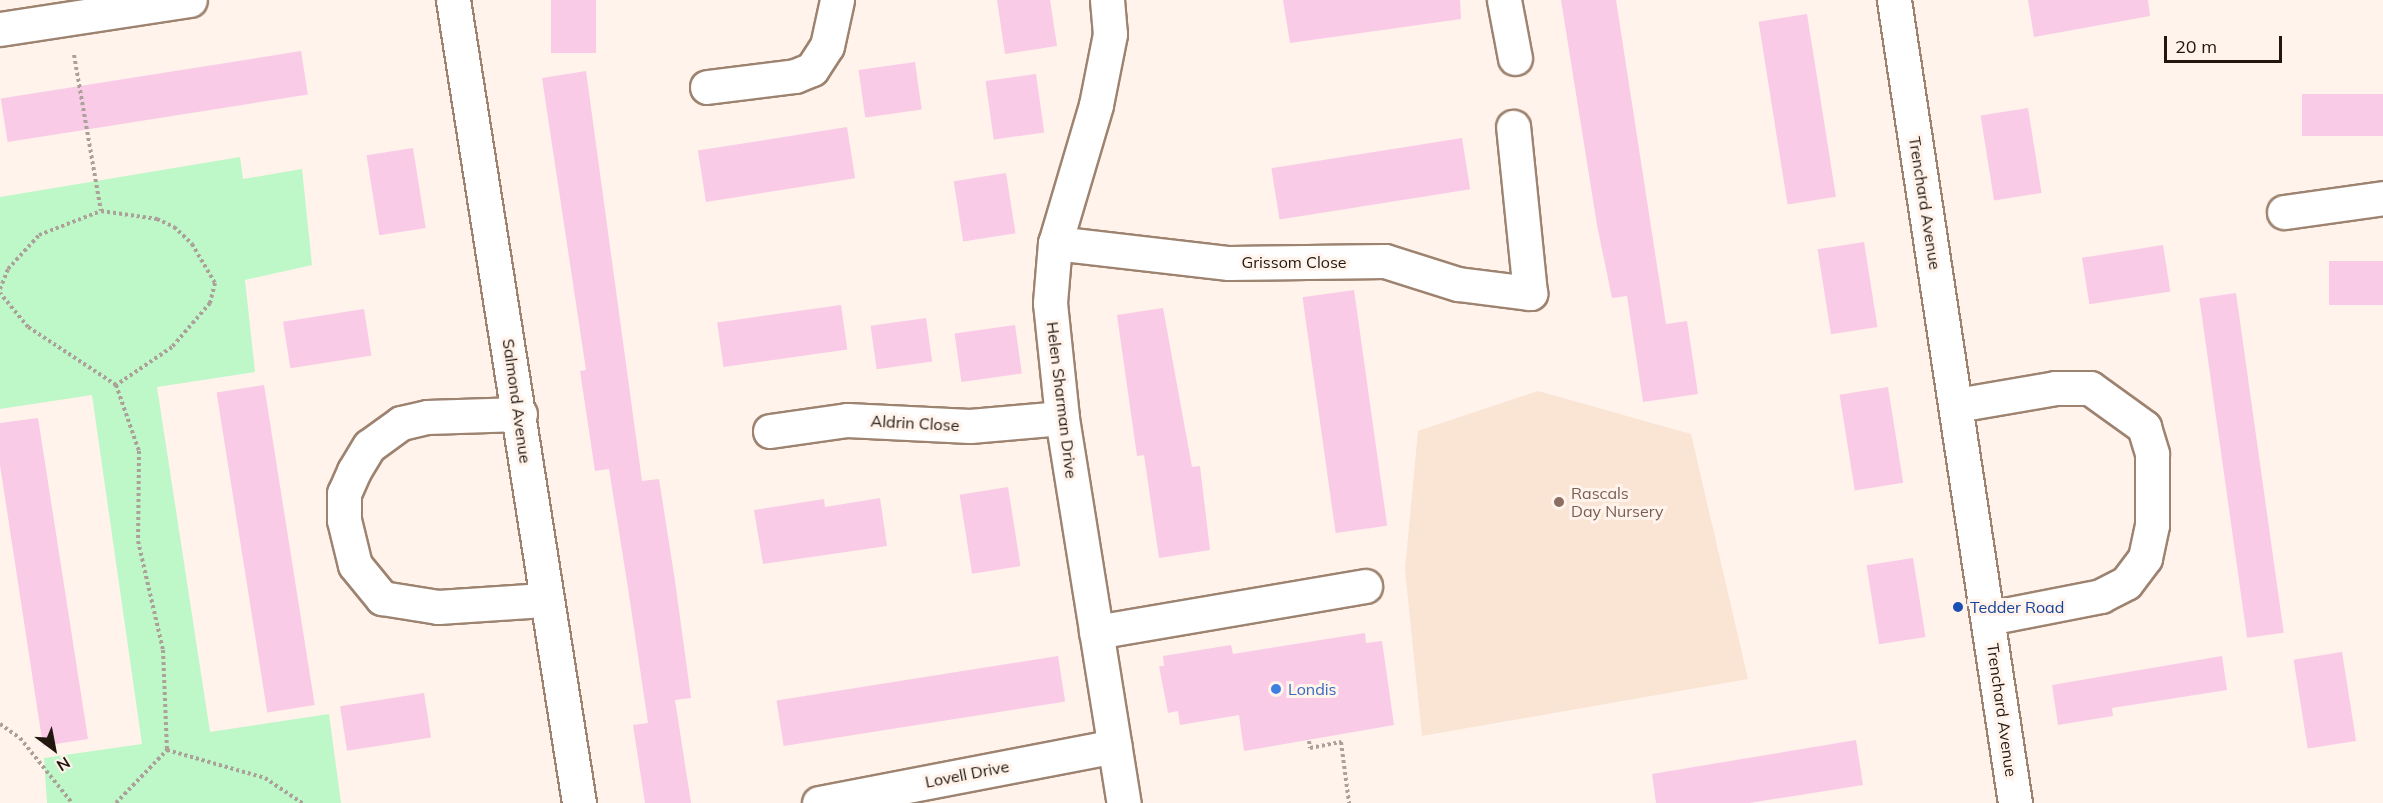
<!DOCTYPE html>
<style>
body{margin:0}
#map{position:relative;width:2383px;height:803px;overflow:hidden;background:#fff3eb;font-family:Mulish,sans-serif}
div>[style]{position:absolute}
.built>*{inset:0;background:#fae4d4}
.green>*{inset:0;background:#bef7c8}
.building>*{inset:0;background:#f9cbe7;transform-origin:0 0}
.path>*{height:4px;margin-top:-2px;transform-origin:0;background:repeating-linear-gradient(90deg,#aca199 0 3px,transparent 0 6px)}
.roads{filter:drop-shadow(2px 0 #9d8370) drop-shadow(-2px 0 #9d8370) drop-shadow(0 2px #9d8370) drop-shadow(0 -2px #9d8370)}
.minor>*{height:33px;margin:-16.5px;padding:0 16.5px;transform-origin:16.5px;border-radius:16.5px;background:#fff}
.dots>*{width:16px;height:16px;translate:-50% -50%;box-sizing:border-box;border:3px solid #fff3eb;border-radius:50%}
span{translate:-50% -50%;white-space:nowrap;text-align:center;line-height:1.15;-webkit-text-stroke:6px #fff3eb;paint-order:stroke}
.street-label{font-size:16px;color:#21170f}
.education-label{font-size:16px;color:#785e54}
.left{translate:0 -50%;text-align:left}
.transit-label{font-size:16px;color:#164399}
.shop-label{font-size:16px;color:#366cbe}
.north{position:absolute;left:24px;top:719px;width:60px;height:60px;-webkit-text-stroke:4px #fff3eb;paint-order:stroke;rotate:148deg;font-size:16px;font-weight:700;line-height:24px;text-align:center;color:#21170f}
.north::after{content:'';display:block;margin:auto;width:21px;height:27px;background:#21170f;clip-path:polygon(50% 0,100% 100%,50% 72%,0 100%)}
.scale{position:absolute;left:2164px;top:36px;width:118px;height:27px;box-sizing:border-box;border:3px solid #21170f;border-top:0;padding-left:8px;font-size:18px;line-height:21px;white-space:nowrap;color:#21170f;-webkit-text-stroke:4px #fff3eb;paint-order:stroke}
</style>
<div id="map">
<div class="built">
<div style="clip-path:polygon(1538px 391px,1691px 434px,1748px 679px,1422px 736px,1405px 570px,1418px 431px)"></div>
</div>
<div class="green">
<div style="clip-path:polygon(240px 157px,243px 179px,302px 169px,312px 265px,245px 280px,255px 372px,157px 387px,210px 732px,329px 714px,341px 803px,47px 803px,44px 758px,142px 744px,92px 395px,0 409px,0 197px)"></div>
</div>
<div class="building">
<div style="left:551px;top:0;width:45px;height:53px"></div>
<div style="clip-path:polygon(997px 0,1050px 0,1057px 46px,1005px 54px)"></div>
<div style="clip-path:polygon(1283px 0,1460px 0,1461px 19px,1290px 43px)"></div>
<div style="clip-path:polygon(1561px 0,1616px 0,1666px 324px,1687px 321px,1698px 394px,1643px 402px,1627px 296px,1612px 298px,1597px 225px)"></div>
<div style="clip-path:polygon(2028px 0,2148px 0,2150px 16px,2034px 37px)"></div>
<div style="left:1807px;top:14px;width:185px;height:49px;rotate:81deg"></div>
<div style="left:301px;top:51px;width:44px;height:304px;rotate:81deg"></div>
<div style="left:915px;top:62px;width:48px;height:57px;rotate:82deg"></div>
<div style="clip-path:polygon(586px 71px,642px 481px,659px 479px,675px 581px,691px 698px,675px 700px,691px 803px,645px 803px,633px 725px,648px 723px,628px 588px,609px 469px,595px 471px,580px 371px,586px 370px,542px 78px)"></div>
<div style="left:1036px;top:74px;width:59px;height:51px;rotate:82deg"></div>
<div style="left:2383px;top:94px;width:42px;height:81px;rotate:90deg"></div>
<div style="left:2028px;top:108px;width:86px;height:48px;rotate:81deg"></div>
<div style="left:847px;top:127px;width:52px;height:151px;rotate:81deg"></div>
<div style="left:1462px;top:138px;width:52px;height:193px;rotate:81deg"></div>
<div style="left:413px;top:148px;width:81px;height:47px;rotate:81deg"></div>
<div style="left:1006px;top:173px;width:61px;height:53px;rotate:81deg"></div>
<div style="left:1864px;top:242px;width:86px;height:47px;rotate:81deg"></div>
<div style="left:2163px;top:245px;width:47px;height:82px;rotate:81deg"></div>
<div style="left:2383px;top:261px;width:44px;height:54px;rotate:90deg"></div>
<div style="left:1354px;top:290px;width:238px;height:52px;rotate:82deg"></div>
<div style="left:2236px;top:293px;width:343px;height:37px;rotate:82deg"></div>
<div style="left:841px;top:305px;width:45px;height:125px;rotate:82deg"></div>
<div style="clip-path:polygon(1163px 308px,1192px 467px,1200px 466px,1210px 550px,1159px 558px,1144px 455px,1137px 456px,1117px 315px)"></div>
<div style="left:364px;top:309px;width:47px;height:82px;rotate:81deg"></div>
<div style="left:926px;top:318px;width:44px;height:56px;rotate:82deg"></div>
<div style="left:1015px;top:325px;width:49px;height:61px;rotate:82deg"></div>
<div style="left:264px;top:385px;width:324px;height:48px;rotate:81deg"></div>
<div style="left:1888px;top:387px;width:97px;height:49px;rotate:81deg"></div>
<div style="clip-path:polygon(38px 418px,88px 739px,43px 746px,0 465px,0 423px)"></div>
<div style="left:1008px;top:487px;width:80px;height:49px;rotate:81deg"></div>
<div style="clip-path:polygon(880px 498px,887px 546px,763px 564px,754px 510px,824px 499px,825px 507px)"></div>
<div style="left:1913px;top:558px;width:80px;height:47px;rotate:81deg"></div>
<div style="clip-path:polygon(1365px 633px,1366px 643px,1382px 641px,1394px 725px,1244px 751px,1239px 715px,1180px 725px,1178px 711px,1168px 713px,1159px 666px,1164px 666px,1163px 656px,1231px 645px,1233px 654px)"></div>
<div style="left:2342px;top:652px;width:90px;height:49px;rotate:81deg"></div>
<div style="left:1058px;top:656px;width:46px;height:285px;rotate:81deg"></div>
<div style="clip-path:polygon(2222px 656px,2227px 690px,2112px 708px,2113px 716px,2058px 725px,2052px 685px)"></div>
<div style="left:424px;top:693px;width:45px;height:85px;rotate:81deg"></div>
<div style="clip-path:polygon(1856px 740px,1863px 785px,1749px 803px,1656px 803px,1652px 774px)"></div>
</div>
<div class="path">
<div style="left:74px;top:55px;width:158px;rotate:80.2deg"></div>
<div style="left:0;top:289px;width:22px;rotate:-68deg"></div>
<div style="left:8px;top:269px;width:46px;rotate:-47.6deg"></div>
<div style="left:39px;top:235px;width:66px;rotate:-21.2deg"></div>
<div style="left:101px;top:211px;width:57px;rotate:8.1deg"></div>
<div style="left:157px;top:219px;width:19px;rotate:25deg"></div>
<div style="left:174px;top:227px;width:25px;rotate:43deg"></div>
<div style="left:192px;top:244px;width:45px;rotate:59.5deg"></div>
<div style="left:215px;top:283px;width:21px;rotate:104deg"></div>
<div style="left:210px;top:303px;width:58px;rotate:130.8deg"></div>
<div style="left:172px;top:347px;width:68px;rotate:145.8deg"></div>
<div style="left:116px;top:385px;width:105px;rotate:-146.6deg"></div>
<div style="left:28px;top:327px;width:44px;rotate:-129.5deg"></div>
<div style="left:116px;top:385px;width:70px;rotate:70.8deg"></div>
<div style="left:139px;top:451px;width:90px;rotate:90.6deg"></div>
<div style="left:138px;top:541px;width:112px;rotate:77.1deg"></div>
<div style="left:163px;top:650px;width:100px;rotate:87.7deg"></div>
<div style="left:0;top:724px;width:24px;rotate:35deg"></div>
<div style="left:20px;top:738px;width:83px;rotate:51.3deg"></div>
<div style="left:1309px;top:741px;width:7px;rotate:82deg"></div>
<div style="left:1310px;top:748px;width:32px;rotate:-11deg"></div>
<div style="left:1341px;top:742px;width:62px;rotate:82.5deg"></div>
<div style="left:167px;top:750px;width:102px;rotate:15.9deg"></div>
<div style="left:265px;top:778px;width:45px;rotate:34deg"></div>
<div style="left:116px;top:803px;width:74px;rotate:-46.1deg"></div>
</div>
<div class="roads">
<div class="minor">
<div style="left:453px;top:0;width:813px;rotate:81.08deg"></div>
<div style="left:1107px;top:0;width:34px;rotate:85deg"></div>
<div style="left:1110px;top:34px;width:72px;rotate:101.2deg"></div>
<div style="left:1096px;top:105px;width:144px;rotate:106.5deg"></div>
<div style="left:1055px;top:243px;width:60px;rotate:94.8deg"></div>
<div style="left:1050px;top:303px;width:116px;rotate:84deg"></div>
<div style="left:1062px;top:418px;width:390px;rotate:80.9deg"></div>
<div style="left:1504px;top:0;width:59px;rotate:79.3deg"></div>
<div style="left:1894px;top:0;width:812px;rotate:81.43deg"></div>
<div style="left:0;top:29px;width:192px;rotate:-8.7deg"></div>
<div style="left:707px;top:87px;width:89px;rotate:-7.1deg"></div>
<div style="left:795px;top:76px;width:18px;rotate:-22deg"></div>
<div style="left:812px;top:69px;width:27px;rotate:-57deg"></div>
<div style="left:827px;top:46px;width:47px;rotate:-77.7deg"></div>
<div style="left:2284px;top:212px;width:100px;rotate:-8deg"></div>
<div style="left:1055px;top:243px;width:175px;rotate:6.6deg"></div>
<div style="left:1229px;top:263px;width:156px;rotate:-0.7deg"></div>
<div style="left:1385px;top:261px;width:77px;rotate:17.5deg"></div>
<div style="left:1458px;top:284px;width:73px;rotate:7.1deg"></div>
<div style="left:1530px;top:293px;width:167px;rotate:-95.8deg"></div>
<div style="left:1957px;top:405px;width:99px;rotate:-9.8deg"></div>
<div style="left:2055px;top:388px;width:35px"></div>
<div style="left:2090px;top:388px;width:67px;rotate:35.8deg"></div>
<div style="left:2144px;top:427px;width:28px;rotate:73deg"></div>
<div style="left:2152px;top:454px;width:71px;rotate:90deg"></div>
<div style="left:2152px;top:525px;width:34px;rotate:102deg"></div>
<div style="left:2145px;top:558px;width:31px;rotate:127deg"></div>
<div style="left:2126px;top:583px;width:28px;rotate:153deg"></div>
<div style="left:2101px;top:596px;width:114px;rotate:168.9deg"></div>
<div style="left:520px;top:414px;width:93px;rotate:178.2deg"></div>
<div style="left:427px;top:417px;width:27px;rotate:167deg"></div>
<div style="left:401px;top:423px;width:39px;rotate:144deg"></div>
<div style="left:369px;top:446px;width:29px;rotate:121deg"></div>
<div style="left:354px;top:471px;width:24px;rotate:114deg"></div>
<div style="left:344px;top:493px;width:27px;rotate:90deg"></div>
<div style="left:344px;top:520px;width:46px;rotate:76.3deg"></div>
<div style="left:355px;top:565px;width:43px;rotate:50.7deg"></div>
<div style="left:382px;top:598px;width:57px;rotate:9.1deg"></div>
<div style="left:438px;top:607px;width:106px;rotate:-3.8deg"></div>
<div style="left:770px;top:431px;width:78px;rotate:-8.1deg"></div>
<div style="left:847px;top:420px;width:123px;rotate:2.8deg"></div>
<div style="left:970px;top:426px;width:92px;rotate:-5deg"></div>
<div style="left:1096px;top:632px;width:273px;rotate:-9.7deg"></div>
<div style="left:819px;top:803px;width:301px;rotate:-10.9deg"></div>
</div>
</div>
<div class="dots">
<div style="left:1559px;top:502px;background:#8d6e63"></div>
<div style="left:1958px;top:607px;background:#1a4fb4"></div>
<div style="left:1276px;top:689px;background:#3f7fe0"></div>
</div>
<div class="street-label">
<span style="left:1925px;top:203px;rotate:81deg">Trenchard Avenue</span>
<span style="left:1294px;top:262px">Grissom Close</span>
<span style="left:1062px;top:400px;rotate:83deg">Helen Sharman Drive</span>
<span style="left:517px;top:401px;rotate:82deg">Salmond Avenue</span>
<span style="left:915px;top:423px;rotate:3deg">Aldrin Close</span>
<span style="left:2002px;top:710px;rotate:82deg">Trenchard Avenue</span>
<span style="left:967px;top:774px;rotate:-11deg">Lovell Drive</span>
</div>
<div class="education-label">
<span class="left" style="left:1571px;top:502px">Rascals<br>Day Nursery</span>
</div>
<div class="transit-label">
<span class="left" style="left:1970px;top:607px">Tedder Road</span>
</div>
<div class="shop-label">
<span class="left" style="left:1288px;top:689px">Londis</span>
</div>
<div class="north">N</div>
<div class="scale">20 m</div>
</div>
